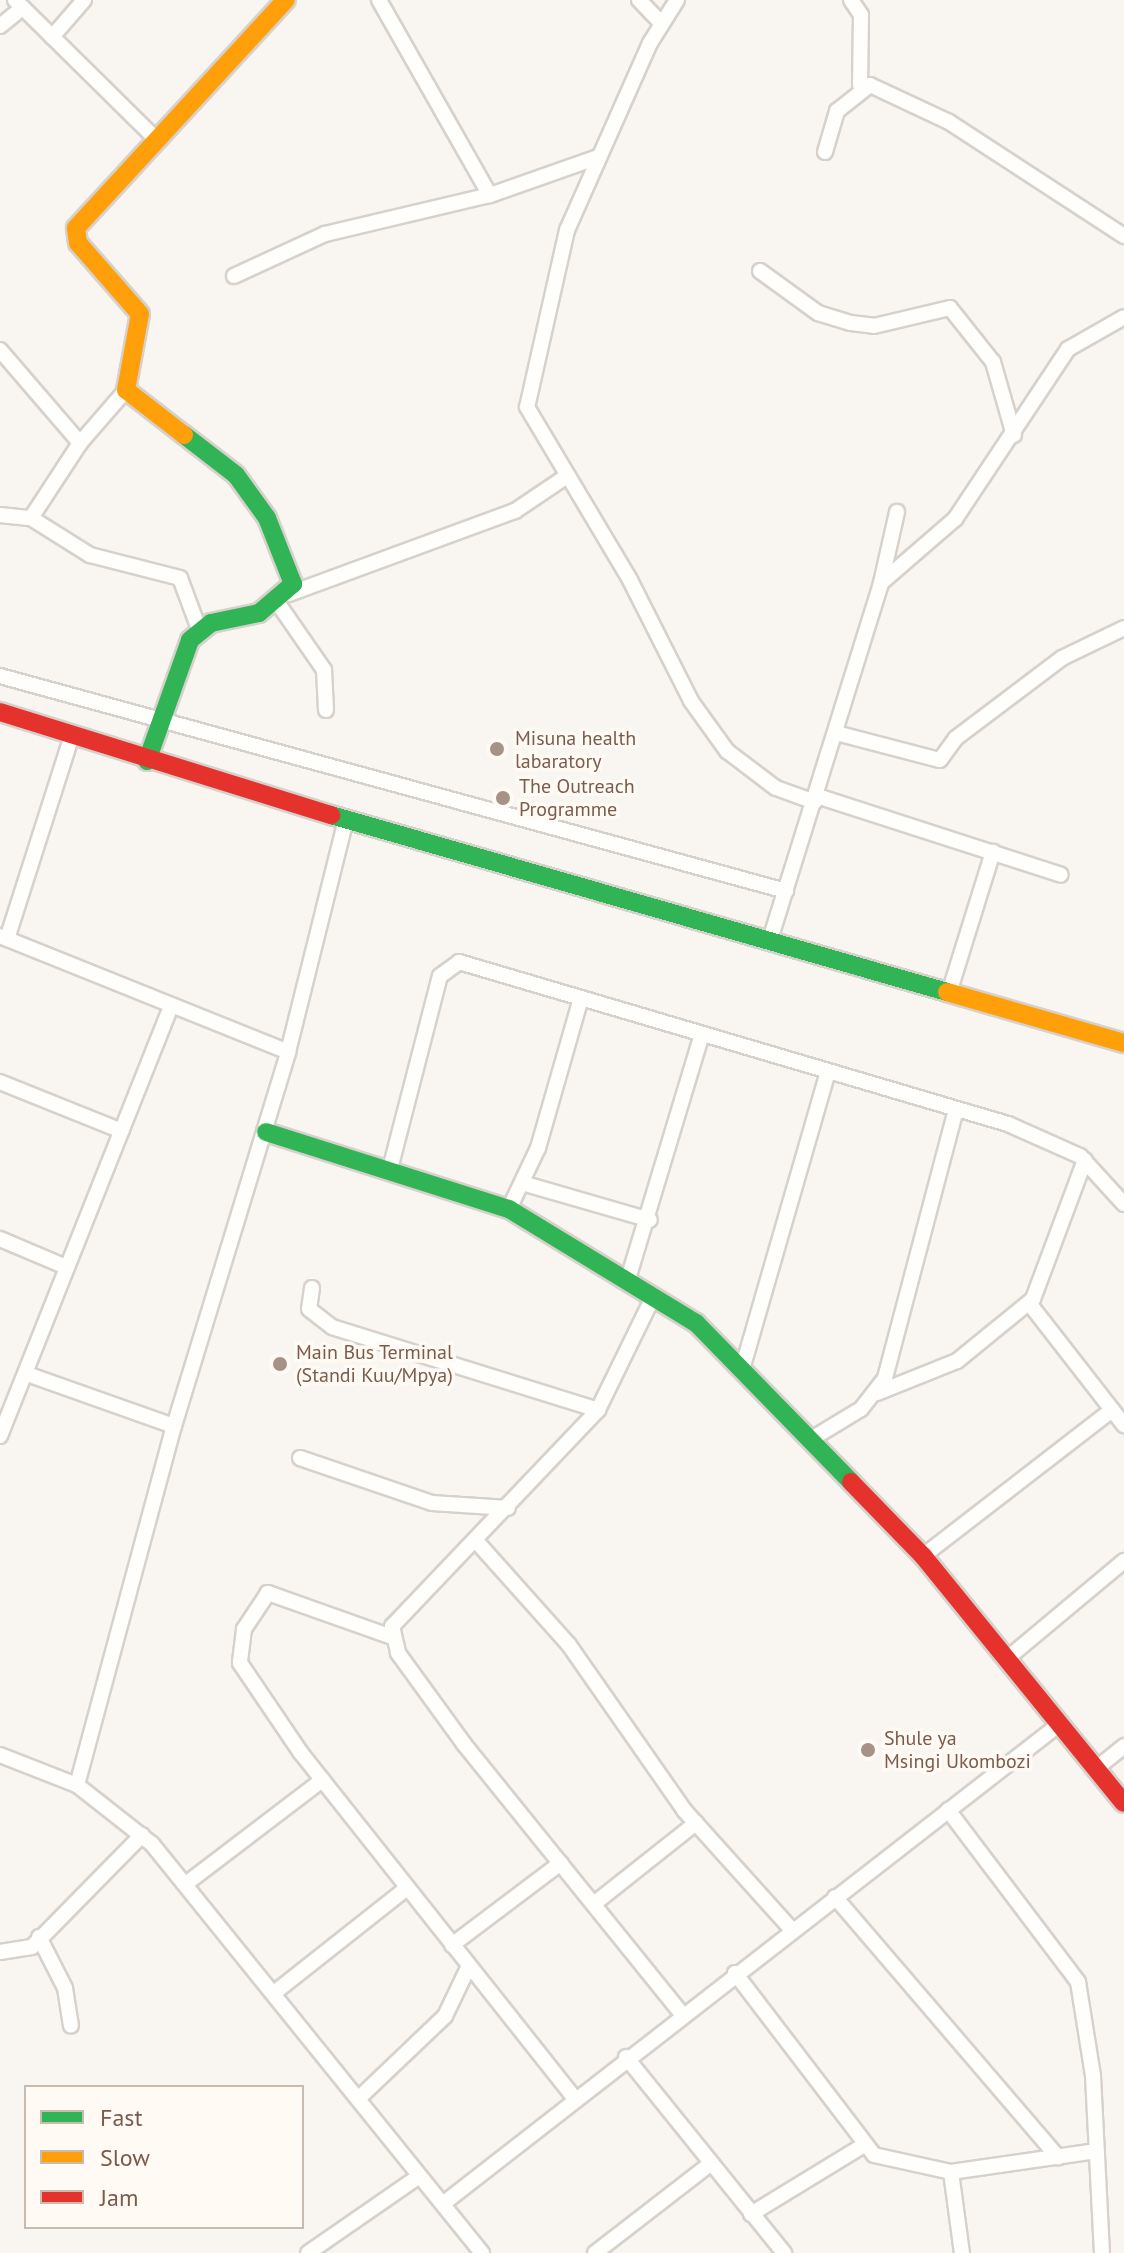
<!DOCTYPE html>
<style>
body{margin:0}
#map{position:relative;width:1124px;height:2253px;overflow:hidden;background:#f9f5f0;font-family:"PT Sans",sans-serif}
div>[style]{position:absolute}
.roads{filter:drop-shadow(2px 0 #d7d1cb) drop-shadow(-2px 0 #d7d1cb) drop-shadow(0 2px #d7d1cb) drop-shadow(0 -2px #d7d1cb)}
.street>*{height:14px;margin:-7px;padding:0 7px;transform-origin:7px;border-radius:7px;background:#fefefd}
.fast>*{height:18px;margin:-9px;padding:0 9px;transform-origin:9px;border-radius:9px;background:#30b455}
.slow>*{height:18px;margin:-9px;padding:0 9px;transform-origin:9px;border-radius:9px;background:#ff9f0a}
.jam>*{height:18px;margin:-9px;padding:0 9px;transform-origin:9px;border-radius:9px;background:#e5322d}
.dots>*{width:22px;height:22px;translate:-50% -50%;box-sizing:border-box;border:4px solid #fffaf3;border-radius:50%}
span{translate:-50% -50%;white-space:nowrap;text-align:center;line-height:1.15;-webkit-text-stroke:7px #fffaf3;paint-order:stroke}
.poi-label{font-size:20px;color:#7a5c4d}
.left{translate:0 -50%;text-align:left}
.legend{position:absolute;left:24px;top:2085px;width:280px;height:144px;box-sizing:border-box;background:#fffaf3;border:2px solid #cabbb1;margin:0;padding:10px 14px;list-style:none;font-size:24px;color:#7a5c4d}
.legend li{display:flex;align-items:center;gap:16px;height:40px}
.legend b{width:40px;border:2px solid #cabbb1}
</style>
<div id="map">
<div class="roads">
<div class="street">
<div style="left:15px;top:0;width:195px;rotate:44.6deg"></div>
<div style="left:379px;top:0;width:224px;rotate:60.4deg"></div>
<div style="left:639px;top:0;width:30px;rotate:46deg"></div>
<div style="left:677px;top:0;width:51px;rotate:122.1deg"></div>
<div style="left:650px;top:43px;width:205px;rotate:113.9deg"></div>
<div style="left:567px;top:230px;width:181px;rotate:102.7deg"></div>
<div style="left:527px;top:407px;width:201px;rotate:59.2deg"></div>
<div style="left:630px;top:580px;width:136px;rotate:63.2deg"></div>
<div style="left:691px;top:701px;width:62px;rotate:54.2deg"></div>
<div style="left:727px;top:751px;width:61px;rotate:37.1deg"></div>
<div style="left:776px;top:788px;width:41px;rotate:19.7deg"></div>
<div style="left:851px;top:0;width:18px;rotate:56deg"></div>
<div style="left:861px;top:15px;width:70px;rotate:90.8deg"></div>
<div style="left:0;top:26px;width:28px;rotate:-39deg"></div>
<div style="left:52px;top:37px;width:49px;rotate:-49.1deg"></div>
<div style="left:825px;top:152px;width:43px;rotate:-73.7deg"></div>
<div style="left:837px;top:111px;width:42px;rotate:-38.2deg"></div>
<div style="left:870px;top:85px;width:87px;rotate:25.1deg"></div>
<div style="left:949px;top:122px;width:209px;rotate:33.1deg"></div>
<div style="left:760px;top:271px;width:72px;rotate:35.9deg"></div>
<div style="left:818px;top:313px;width:34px;rotate:17deg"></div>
<div style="left:851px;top:323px;width:23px;rotate:7deg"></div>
<div style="left:874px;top:326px;width:78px;rotate:-13.3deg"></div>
<div style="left:950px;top:308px;width:69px;rotate:51.5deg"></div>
<div style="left:993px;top:362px;width:76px;rotate:74deg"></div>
<div style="left:234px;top:276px;width:100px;rotate:-24.8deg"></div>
<div style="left:325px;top:234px;width:170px;rotate:-13.3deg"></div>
<div style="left:490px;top:195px;width:114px;rotate:-19.4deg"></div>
<div style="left:0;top:350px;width:123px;rotate:49.3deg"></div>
<div style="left:0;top:515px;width:31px;rotate:6deg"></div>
<div style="left:31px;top:518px;width:70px;rotate:32.1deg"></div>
<div style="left:90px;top:555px;width:93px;rotate:14.3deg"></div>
<div style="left:180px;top:578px;width:54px;rotate:69.6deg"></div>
<div style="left:31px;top:518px;width:90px;rotate:-56.8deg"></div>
<div style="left:80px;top:443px;width:70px;rotate:-49deg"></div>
<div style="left:881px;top:583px;width:73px;rotate:-77.3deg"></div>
<div style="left:289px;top:594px;width:241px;rotate:-20.2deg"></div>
<div style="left:515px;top:511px;width:59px;rotate:-34deg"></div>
<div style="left:277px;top:602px;width:83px;rotate:55.3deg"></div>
<div style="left:324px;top:670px;width:40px;rotate:87.1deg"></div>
<div style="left:0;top:676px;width:815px;rotate:15.3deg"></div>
<div style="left:836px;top:733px;width:107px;rotate:14.6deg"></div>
<div style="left:940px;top:760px;width:27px;rotate:-54deg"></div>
<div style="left:956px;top:738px;width:133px;rotate:-37deg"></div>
<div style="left:1062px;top:658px;width:69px;rotate:-25.8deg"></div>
<div style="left:817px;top:796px;width:256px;rotate:17.9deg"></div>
<div style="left:0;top:936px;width:310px;rotate:21.9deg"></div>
<div style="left:7px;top:939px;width:214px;rotate:-72.3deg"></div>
<div style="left:769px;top:943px;width:377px;rotate:-72.7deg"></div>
<div style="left:881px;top:583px;width:98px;rotate:-40.9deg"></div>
<div style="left:955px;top:519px;width:204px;rotate:-56.4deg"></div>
<div style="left:1068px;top:349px;width:64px;rotate:-29.7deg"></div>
<div style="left:949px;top:993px;width:148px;rotate:-72.7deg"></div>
<div style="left:0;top:1082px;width:131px;rotate:21.9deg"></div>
<div style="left:390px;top:1169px;width:199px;rotate:-75.5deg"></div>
<div style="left:440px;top:976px;width:24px;rotate:-36deg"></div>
<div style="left:459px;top:962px;width:572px;rotate:16.44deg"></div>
<div style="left:1008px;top:1124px;width:79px;rotate:24deg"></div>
<div style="left:1080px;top:1156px;width:65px;rotate:47.5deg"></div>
<div style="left:522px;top:1183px;width:133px;rotate:16.1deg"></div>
<div style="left:509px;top:1209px;width:68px;rotate:-64.6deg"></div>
<div style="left:538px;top:1148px;width:156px;rotate:-74deg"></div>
<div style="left:0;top:1239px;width:69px;rotate:22.9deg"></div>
<div style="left:628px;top:1279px;width:256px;rotate:-73.2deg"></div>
<div style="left:312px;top:1288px;width:21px;rotate:98deg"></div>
<div style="left:309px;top:1309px;width:29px;rotate:38deg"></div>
<div style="left:332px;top:1327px;width:279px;rotate:17.3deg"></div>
<div style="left:654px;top:1295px;width:128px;rotate:116deg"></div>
<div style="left:598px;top:1410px;width:298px;rotate:133.6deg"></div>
<div style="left:392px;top:1626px;width:28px;rotate:77deg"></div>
<div style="left:398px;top:1653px;width:112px;rotate:54deg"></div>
<div style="left:464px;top:1744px;width:347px;rotate:51.1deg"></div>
<div style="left:1029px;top:1303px;width:155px;rotate:52.1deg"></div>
<div style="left:743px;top:1366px;width:306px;rotate:-73.9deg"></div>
<div style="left:27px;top:1374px;width:156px;rotate:19.5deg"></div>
<div style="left:877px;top:1393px;width:86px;rotate:-21.8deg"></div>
<div style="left:957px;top:1361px;width:98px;rotate:-39.2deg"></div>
<div style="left:1033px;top:1299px;width:148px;rotate:-69.5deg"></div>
<div style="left:0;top:1436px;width:462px;rotate:-68.3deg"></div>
<div style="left:813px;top:1438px;width:56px;rotate:-31.1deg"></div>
<div style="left:861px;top:1409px;width:39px;rotate:-52deg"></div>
<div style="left:885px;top:1378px;width:277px;rotate:-75.2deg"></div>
<div style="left:300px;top:1458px;width:139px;rotate:18.8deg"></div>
<div style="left:432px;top:1503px;width:76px;rotate:3.8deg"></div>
<div style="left:477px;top:1542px;width:138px;rotate:48.2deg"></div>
<div style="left:569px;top:1645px;width:201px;rotate:55.1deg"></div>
<div style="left:684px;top:1810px;width:161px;rotate:48deg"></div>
<div style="left:923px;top:1556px;width:239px;rotate:-37.7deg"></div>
<div style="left:392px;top:1637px;width:132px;rotate:-160.5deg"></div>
<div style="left:268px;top:1593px;width:43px;rotate:123.7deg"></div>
<div style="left:244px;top:1629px;width:34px;rotate:97deg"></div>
<div style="left:240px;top:1663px;width:109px;rotate:55.9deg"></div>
<div style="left:301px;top:1753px;width:440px;rotate:51.6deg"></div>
<div style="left:1009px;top:1657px;width:150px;rotate:-39.9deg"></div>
<div style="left:0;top:1755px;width:83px;rotate:21.3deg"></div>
<div style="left:77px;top:1785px;width:95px;rotate:38.2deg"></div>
<div style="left:152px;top:1844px;width:526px;rotate:51.1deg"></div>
<div style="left:1097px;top:1768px;width:35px;rotate:-39deg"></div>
<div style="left:77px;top:1785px;width:372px;rotate:-74.9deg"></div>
<div style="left:174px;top:1426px;width:391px;rotate:-73deg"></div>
<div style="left:288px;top:1052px;width:239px;rotate:-76deg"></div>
<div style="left:948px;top:1810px;width:216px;rotate:52.9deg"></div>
<div style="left:1078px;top:1982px;width:95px;rotate:80.9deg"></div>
<div style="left:1093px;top:2076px;width:177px;rotate:87.1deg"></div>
<div style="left:187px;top:1883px;width:170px;rotate:-37.3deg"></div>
<div style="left:835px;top:1897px;width:343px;rotate:49.4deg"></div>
<div style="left:595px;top:1903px;width:129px;rotate:-38.4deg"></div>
<div style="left:39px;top:1937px;width:57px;rotate:63deg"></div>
<div style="left:65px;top:1988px;width:38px;rotate:81deg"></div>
<div style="left:452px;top:1945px;width:136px;rotate:-37deg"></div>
<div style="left:0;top:1952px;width:32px;rotate:-9deg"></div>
<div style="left:32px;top:1947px;width:157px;rotate:-45.5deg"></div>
<div style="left:735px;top:1973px;width:229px;rotate:52.6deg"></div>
<div style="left:874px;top:2155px;width:79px;rotate:12.4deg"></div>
<div style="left:951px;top:2172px;width:147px;rotate:-8.2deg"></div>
<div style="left:274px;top:1993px;width:169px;rotate:-38.3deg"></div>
<div style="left:626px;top:2057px;width:252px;rotate:51.1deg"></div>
<div style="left:359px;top:2098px;width:119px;rotate:-43.6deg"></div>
<div style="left:445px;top:2016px;width:55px;rotate:-64.4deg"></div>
<div style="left:951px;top:2172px;width:82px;rotate:82.3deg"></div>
<div style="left:444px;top:2203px;width:782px;rotate:-37.88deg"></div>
<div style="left:751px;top:2214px;width:132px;rotate:-31.4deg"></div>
<div style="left:308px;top:2253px;width:135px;rotate:-34.7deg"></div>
<div style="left:595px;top:2253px;width:145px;rotate:-37.7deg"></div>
</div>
<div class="fast">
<div style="left:147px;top:761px;width:128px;rotate:-70.4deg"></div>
<div style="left:190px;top:640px;width:27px;rotate:-39deg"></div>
<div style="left:211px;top:623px;width:49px;rotate:-11.8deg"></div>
<div style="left:259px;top:613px;width:45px;rotate:-40.5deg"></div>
<div style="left:293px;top:584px;width:71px;rotate:-111.5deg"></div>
<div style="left:267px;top:518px;width:53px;rotate:-125.8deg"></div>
<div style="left:236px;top:475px;width:66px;rotate:-142.4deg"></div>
<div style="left:331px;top:815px;width:641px;rotate:16.03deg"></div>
<div style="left:266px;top:1132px;width:255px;rotate:17.6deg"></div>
<div style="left:509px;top:1209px;width:219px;rotate:31.4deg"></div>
<div style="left:696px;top:1323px;width:222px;rotate:45.7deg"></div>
</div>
<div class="slow">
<div style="left:184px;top:435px;width:73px;rotate:-142.2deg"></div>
<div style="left:126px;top:390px;width:77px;rotate:-79.6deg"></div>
<div style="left:140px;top:314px;width:94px;rotate:-131.1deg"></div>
<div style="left:78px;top:243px;width:15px;rotate:-98deg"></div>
<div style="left:76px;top:228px;width:310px;rotate:-47.4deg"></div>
<div style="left:947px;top:992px;width:184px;rotate:16.1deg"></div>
</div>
<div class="jam">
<div style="left:0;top:712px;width:347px;rotate:17.3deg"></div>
<div style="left:851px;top:1482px;width:103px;rotate:45.8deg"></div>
<div style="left:923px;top:1556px;width:318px;rotate:50.9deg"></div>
</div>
</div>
<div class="dots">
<div style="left:497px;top:749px;background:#a69286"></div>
<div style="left:503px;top:798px;background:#a69286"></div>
<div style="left:280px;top:1364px;background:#a69286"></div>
<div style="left:868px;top:1750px;background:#a69286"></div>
</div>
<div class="poi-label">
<span class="left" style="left:515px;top:750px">Misuna health<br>labaratory</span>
<span class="left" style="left:519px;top:798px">The Outreach<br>Programme</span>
<span class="left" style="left:296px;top:1364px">Main Bus Terminal<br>(Standi Kuu/Mpya)</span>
<span class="left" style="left:884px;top:1750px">Shule ya<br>Msingi Ukombozi</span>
</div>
<ul class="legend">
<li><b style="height:10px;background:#30b455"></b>Fast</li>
<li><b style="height:10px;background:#ff9f0a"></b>Slow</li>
<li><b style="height:10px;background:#e5322d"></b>Jam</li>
</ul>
</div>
